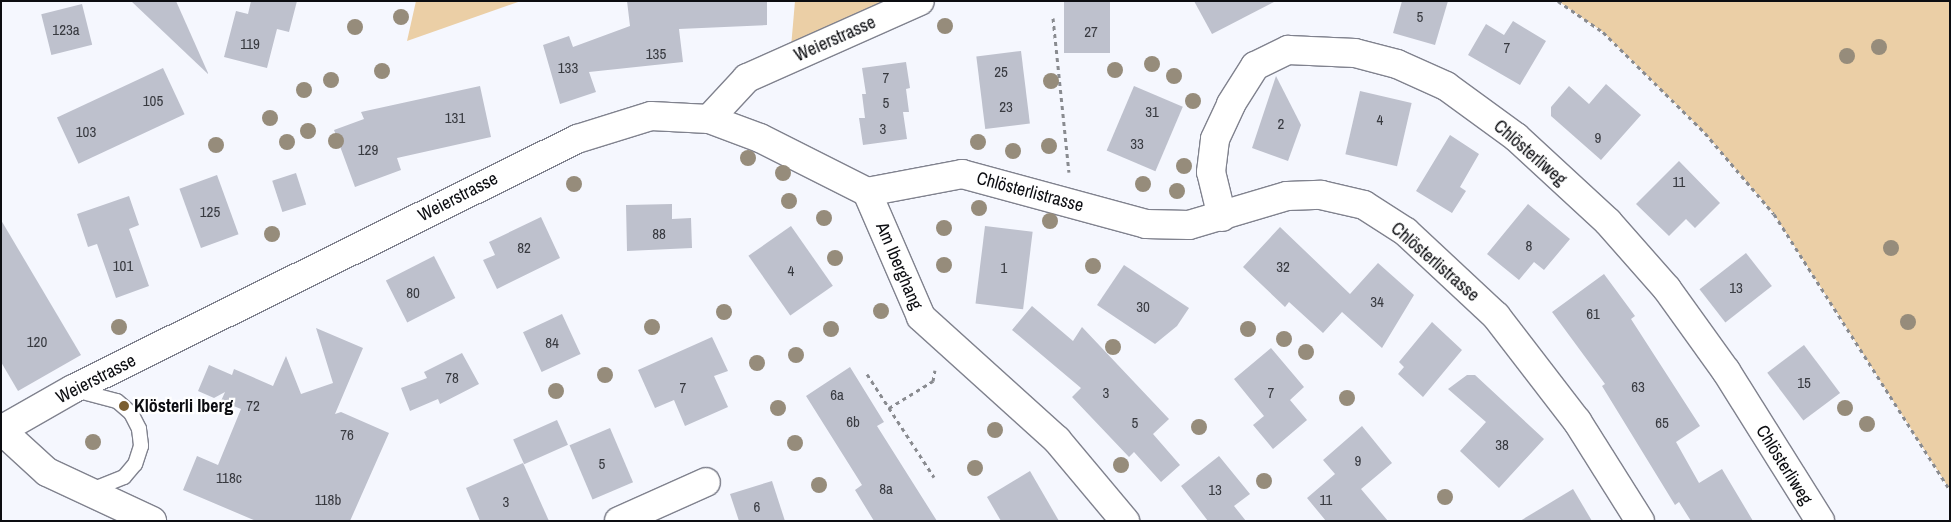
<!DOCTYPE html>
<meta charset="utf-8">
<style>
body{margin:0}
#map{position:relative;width:1951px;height:522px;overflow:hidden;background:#f5f7fe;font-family:"Archivo Narrow",sans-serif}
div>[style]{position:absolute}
.green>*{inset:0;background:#ebcfa6}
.building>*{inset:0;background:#bec1cd;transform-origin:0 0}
.path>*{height:3px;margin-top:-1.5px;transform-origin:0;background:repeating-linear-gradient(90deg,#898b90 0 4px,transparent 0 8px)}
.roads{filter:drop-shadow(1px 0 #80828e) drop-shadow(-1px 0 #80828e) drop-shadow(0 1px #80828e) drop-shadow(0 -1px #80828e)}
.service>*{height:14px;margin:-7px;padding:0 7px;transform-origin:7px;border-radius:7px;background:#fff}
.minor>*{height:28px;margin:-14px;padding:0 14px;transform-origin:14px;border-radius:14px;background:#fff}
.tertiary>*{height:28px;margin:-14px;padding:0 14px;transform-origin:14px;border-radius:14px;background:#fff}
.trees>*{width:16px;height:16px;margin:-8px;border-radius:50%;background:#968c7b}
.dots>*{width:14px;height:14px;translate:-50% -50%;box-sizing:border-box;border:2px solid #fff;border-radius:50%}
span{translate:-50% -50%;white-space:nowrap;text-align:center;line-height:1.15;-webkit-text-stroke:4.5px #fff;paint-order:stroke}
.number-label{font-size:15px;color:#383a40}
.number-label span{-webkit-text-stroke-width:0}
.street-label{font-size:18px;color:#0c0d11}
.poi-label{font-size:18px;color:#0c0d11;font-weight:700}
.left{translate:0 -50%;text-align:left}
.frame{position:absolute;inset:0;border:2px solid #0c0d11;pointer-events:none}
</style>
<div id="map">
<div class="green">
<div style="clip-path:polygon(416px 1px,521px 1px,407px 41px)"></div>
<div style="clip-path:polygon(795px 1px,920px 1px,790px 59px)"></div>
<div style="clip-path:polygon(1558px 1px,1950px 1px,1950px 490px,1774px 214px,1705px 133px,1603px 32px)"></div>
</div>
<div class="building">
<div style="clip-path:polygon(131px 1px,176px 1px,208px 73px,208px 74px)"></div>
<div style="clip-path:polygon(251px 1px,297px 1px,289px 32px,277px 29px,267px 68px,224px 57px,236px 11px,248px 14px)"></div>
<div style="clip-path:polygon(627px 1px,767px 1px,767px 25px,679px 29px,683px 62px,589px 72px,596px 92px,560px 104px,543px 45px,569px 36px,573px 47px,630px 26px)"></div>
<div style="left:1064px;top:1px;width:46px;height:52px"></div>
<div style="clip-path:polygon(1194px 1px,1276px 1px,1212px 34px)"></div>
<div style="clip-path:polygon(1402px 1px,1448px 1px,1435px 45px,1393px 33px)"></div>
<div style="left:82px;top:4px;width:42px;height:42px;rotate:76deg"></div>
<div style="clip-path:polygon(1513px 21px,1546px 41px,1520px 85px,1468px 55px,1486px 24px,1504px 35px)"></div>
<div style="left:1021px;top:51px;width:73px;height:45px;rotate:83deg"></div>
<div style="clip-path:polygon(906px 62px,910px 88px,906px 89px,909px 112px,903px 112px,907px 139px,863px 145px,859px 118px,865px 118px,862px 94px,866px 94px,862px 68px)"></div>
<div style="left:163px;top:68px;width:51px;height:117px;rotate:65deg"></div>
<div style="clip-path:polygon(1276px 76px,1301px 125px,1288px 161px,1252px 148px)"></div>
<div style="clip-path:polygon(1606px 84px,1641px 115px,1601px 160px,1551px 116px,1551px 107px,1569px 86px,1589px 104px)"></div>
<div style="clip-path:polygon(480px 86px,491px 137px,397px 158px,401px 170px,355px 187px,334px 130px,364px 119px,361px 112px)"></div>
<div style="left:1134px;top:86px;width:53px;height:70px;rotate:23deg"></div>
<div style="left:1360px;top:91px;width:53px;height:65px;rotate:13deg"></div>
<div style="clip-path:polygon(1450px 135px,1479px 154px,1460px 187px,1466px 191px,1452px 213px,1416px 191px)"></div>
<div style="clip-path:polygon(1679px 161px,1720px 203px,1695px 228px,1686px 219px,1669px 236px,1636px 204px)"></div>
<div style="left:296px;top:173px;width:33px;height:25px;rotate:72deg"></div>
<div style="left:217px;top:175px;width:63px;height:40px;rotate:70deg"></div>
<div style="clip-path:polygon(129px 196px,139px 225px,129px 229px,149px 286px,116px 298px,97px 244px,88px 247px,77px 214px)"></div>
<div style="clip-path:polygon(672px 204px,672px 219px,691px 218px,692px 248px,627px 251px,626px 205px)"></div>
<div style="clip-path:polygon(1528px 204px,1570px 239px,1544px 270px,1534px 262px,1519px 280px,1487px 254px)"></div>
<div style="clip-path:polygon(541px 217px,560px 258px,497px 289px,483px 260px,495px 255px,489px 242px)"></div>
<div style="clip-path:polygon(1px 220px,81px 355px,18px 391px,1px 362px)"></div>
<div style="left:791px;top:226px;width:73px;height:52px;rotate:55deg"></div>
<div style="left:985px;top:226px;width:48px;height:78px;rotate:7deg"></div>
<div style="clip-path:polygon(1280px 227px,1350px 294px,1378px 263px,1414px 295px,1382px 348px,1342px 312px,1323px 333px,1289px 302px,1285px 307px,1243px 267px)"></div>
<div style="left:1746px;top:253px;width:42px;height:59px;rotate:52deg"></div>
<div style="left:434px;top:256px;width:47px;height:54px;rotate:63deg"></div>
<div style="clip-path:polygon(1124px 265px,1189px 308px,1177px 326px,1155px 344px,1097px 305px)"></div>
<div style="clip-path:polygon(1604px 274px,1635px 316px,1631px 319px,1700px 426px,1676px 442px,1699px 483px,1722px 469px,1753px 521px,1691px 521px,1679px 502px,1675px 505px,1602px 386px,1605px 384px,1552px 312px)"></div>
<div style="clip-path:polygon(1032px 306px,1073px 341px,1082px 327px,1169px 419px,1153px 434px,1180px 465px,1161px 482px,1134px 452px,1129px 457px,1072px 397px,1081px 388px,1012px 330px)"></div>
<div style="left:562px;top:314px;width:44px;height:43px;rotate:65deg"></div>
<div style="clip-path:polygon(1432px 322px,1462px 350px,1423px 397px,1398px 374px,1404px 367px,1399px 362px)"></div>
<div style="clip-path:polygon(316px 328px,363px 348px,335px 414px,341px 412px,389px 433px,350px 521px,256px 521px,183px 490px,197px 456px,218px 465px,241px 409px,221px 401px,225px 392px,214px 398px,198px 391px,209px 365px,232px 375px,234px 369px,273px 386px,286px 356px,301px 394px,333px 383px)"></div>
<div style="clip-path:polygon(712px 337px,728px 371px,714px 376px,728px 407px,685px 426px,674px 400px,655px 408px,638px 370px)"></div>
<div style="left:1804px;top:345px;width:60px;height:46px;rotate:53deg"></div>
<div style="clip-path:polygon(1271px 348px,1304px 387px,1290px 400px,1307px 420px,1273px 449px,1253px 425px,1264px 416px,1234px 379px)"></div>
<div style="clip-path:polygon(462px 353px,479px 384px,440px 404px,438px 399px,410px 411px,401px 388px,427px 378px,424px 372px)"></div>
<div style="clip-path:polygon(850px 367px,884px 422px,877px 426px,937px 521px,874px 521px,855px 490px,862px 485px,806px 396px)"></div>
<div style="clip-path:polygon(1467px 375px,1475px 375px,1544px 439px,1499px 488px,1460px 451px,1486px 422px,1448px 389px)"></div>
<div style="left:557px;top:420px;width:27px;height:48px;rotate:66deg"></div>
<div style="clip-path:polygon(1362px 426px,1392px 463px,1361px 489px,1388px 521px,1326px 521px,1307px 498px,1335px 474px,1323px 460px)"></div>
<div style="left:610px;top:428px;width:59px;height:44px;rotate:67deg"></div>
<div style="clip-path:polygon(1219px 456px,1250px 494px,1234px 506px,1246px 521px,1208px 521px,1181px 486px)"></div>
<div style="clip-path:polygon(523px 463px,549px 521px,480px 521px,466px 488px)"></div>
<div style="clip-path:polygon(1030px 471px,1059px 521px,1001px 521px,987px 497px)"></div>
<div style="clip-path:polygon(772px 481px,785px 521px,739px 521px,730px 494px)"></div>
<div style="clip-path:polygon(1573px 489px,1592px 521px,1520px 521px)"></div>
</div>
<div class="path">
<div style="left:1558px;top:1px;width:55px;rotate:34.6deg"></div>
<div style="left:1603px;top:32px;width:144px;rotate:44.7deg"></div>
<div style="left:1705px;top:133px;width:106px;rotate:49.6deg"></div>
<div style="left:1774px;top:214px;width:327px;rotate:57.5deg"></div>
<div style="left:1053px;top:18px;width:155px;rotate:84.1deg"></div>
<div style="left:867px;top:374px;width:123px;rotate:57deg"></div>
<div style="left:889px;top:408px;width:52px;rotate:-31.5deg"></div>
<div style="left:933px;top:381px;width:11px;rotate:-80deg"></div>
</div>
<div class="roads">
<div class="service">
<div style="left:75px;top:390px;width:43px;rotate:14.7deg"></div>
<div style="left:117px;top:401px;width:18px;rotate:41deg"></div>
<div style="left:131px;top:413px;width:18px;rotate:63deg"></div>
<div style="left:139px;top:429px;width:17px;rotate:83deg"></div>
<div style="left:141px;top:446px;width:19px;rotate:108deg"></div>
<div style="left:135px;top:464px;width:17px;rotate:130deg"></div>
<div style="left:124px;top:477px;width:35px;rotate:158deg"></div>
</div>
<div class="minor">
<div style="left:709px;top:119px;width:54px;rotate:20.4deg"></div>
<div style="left:760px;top:138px;width:120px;rotate:26.8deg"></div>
<div style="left:867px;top:192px;width:136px;rotate:66.6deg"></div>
<div style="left:921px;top:317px;width:183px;rotate:42.1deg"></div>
<div style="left:1057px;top:440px;width:106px;rotate:50deg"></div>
<div style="left:867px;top:192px;width:97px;rotate:-10.7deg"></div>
<div style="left:962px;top:174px;width:191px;rotate:15.2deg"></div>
<div style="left:1146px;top:224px;width:43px;rotate:1.3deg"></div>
<div style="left:1189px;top:225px;width:102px;rotate:-16.5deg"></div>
<div style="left:1287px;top:196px;width:34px;rotate:-2deg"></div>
<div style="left:1321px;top:195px;width:44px;rotate:13.1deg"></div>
<div style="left:1364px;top:205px;width:50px;rotate:32.7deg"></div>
<div style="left:1406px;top:232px;width:123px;rotate:43deg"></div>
<div style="left:1496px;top:316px;width:133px;rotate:52.4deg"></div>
<div style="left:1577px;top:421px;width:118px;rotate:57.8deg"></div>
<div style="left:1222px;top:217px;width:46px;rotate:-103.7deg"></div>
<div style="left:1211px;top:172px;width:33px;rotate:-83deg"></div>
<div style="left:1215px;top:139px;width:38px;rotate:-65deg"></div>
<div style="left:1231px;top:104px;width:45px;rotate:-57.7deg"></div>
<div style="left:1255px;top:66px;width:37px;rotate:-26deg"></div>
<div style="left:1288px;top:50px;width:67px;rotate:2.6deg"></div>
<div style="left:1355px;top:53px;width:43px;rotate:14.7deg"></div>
<div style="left:1397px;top:64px;width:54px;rotate:24.2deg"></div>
<div style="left:1446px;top:86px;width:87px;rotate:36.1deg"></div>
<div style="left:1516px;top:137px;width:125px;rotate:42.7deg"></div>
<div style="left:1608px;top:222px;width:89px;rotate:48.6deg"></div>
<div style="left:1667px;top:289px;width:101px;rotate:54.3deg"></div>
<div style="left:1726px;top:371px;width:177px;rotate:57.9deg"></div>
<div style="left:1px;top:430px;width:62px;rotate:42.4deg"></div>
<div style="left:47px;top:472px;width:116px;rotate:25deg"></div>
<div style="left:619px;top:521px;width:95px;rotate:-24.1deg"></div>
</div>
<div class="tertiary">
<div style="left:1px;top:430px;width:83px;rotate:-29.7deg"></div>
<div style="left:73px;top:389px;width:563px;rotate:-26.38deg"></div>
<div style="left:577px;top:139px;width:77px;rotate:-17.3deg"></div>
<div style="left:651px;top:116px;width:58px;rotate:3deg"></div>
<div style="left:709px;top:119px;width:56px;rotate:-47.2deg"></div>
<div style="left:747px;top:78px;width:189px;rotate:-24deg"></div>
</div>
</div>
<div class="trees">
<div style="left:401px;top:17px"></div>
<div style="left:945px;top:26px"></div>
<div style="left:355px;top:27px"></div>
<div style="left:1879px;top:47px"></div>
<div style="left:1847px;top:56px"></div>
<div style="left:1152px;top:64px"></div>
<div style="left:1115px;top:70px"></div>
<div style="left:382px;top:71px"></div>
<div style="left:1174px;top:76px"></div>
<div style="left:331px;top:80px"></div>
<div style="left:1051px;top:81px"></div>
<div style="left:304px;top:90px"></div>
<div style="left:1193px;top:101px"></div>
<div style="left:270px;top:118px"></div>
<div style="left:308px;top:131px"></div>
<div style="left:336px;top:141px"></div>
<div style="left:287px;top:142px"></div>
<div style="left:978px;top:142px"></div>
<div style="left:216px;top:145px"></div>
<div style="left:1049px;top:146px"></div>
<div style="left:1013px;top:151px"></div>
<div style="left:748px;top:158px"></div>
<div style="left:1184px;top:166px"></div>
<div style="left:783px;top:173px"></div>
<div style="left:574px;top:184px"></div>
<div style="left:1143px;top:184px"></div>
<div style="left:1177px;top:191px"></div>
<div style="left:789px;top:201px"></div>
<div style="left:979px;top:208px"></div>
<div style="left:824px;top:218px"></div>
<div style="left:1050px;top:221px"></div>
<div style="left:944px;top:228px"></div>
<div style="left:272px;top:234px"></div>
<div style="left:1891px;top:248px"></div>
<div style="left:835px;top:258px"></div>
<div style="left:944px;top:265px"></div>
<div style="left:1093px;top:266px"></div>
<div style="left:881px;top:311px"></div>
<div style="left:724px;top:312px"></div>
<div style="left:1908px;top:322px"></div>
<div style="left:119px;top:327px"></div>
<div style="left:652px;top:327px"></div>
<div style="left:831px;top:329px"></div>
<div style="left:1248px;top:329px"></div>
<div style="left:1284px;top:339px"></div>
<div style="left:1113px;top:347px"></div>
<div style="left:1306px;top:352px"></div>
<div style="left:796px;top:355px"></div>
<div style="left:757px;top:363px"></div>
<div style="left:605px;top:375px"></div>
<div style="left:556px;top:391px"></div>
<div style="left:1347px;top:398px"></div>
<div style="left:778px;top:408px"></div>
<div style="left:1845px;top:408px"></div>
<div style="left:1867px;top:424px"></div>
<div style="left:1199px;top:427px"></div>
<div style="left:995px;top:430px"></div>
<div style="left:93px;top:442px"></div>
<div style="left:795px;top:443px"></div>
<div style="left:1121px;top:465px"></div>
<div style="left:975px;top:468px"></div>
<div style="left:1264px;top:481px"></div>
<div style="left:819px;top:485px"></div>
<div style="left:1445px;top:497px"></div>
</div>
<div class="dots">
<div style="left:124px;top:406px;background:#7a5e31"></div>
</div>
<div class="number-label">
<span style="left:1420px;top:17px">5</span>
<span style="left:66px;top:30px">123a</span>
<span style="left:1091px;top:32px">27</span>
<span style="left:250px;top:44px">119</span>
<span style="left:1507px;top:48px">7</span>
<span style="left:656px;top:54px">135</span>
<span style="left:568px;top:68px">133</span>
<span style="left:1001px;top:72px">25</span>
<span style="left:886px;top:78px">7</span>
<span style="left:153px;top:101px">105</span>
<span style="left:886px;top:103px">5</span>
<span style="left:1006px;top:107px">23</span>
<span style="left:1152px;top:112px">31</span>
<span style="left:455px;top:118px">131</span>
<span style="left:1380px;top:120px">4</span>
<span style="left:1281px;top:124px">2</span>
<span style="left:883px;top:129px">3</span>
<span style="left:86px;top:132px">103</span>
<span style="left:1598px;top:138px">9</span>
<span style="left:1137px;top:144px">33</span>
<span style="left:368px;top:150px">129</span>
<span style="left:1679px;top:182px">11</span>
<span style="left:210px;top:212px">125</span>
<span style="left:659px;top:234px">88</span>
<span style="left:1529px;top:246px">8</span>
<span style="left:524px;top:248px">82</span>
<span style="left:123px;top:266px">101</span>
<span style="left:1283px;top:267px">32</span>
<span style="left:1004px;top:268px">1</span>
<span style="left:791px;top:271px">4</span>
<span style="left:1736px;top:288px">13</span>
<span style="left:413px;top:293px">80</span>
<span style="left:1377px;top:302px">34</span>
<span style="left:1143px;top:307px">30</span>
<span style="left:1593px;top:314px">61</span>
<span style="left:37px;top:342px">120</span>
<span style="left:552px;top:343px">84</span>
<span style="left:452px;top:378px">78</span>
<span style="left:1804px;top:383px">15</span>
<span style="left:1638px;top:387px">63</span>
<span style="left:683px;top:388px">7</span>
<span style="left:1106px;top:393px">3</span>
<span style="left:1271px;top:393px">7</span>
<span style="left:837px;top:395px">6a</span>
<span style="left:253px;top:406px">72</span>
<span style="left:853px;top:422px">6b</span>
<span style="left:1135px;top:423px">5</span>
<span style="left:1662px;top:423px">65</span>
<span style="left:347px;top:435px">76</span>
<span style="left:1502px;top:445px">38</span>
<span style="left:1358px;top:461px">9</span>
<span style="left:602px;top:464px">5</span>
<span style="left:229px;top:478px">118c</span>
<span style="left:886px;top:489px">8a</span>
<span style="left:1215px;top:490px">13</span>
<span style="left:328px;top:500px">118b</span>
<span style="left:1326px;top:500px">11</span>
<span style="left:506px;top:502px">3</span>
<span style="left:757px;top:507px">6</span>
</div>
<div class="street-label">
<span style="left:835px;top:39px;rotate:-24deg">Weierstrasse</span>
<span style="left:1530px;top:153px;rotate:41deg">Chlösterliweg</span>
<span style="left:1030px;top:192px;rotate:15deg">Chlösterlistrasse</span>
<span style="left:458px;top:197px;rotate:-27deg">Weierstrasse</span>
<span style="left:1435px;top:262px;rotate:41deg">Chlösterlistrasse</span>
<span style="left:899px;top:266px;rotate:67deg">Am Iberghang</span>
<span style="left:96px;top:379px;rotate:-27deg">Weierstrasse</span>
<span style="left:1784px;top:465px;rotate:58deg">Chlösterliweg</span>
</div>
<div class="poi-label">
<span class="left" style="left:134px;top:406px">Klösterli Iberg</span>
</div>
<div class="frame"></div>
</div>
